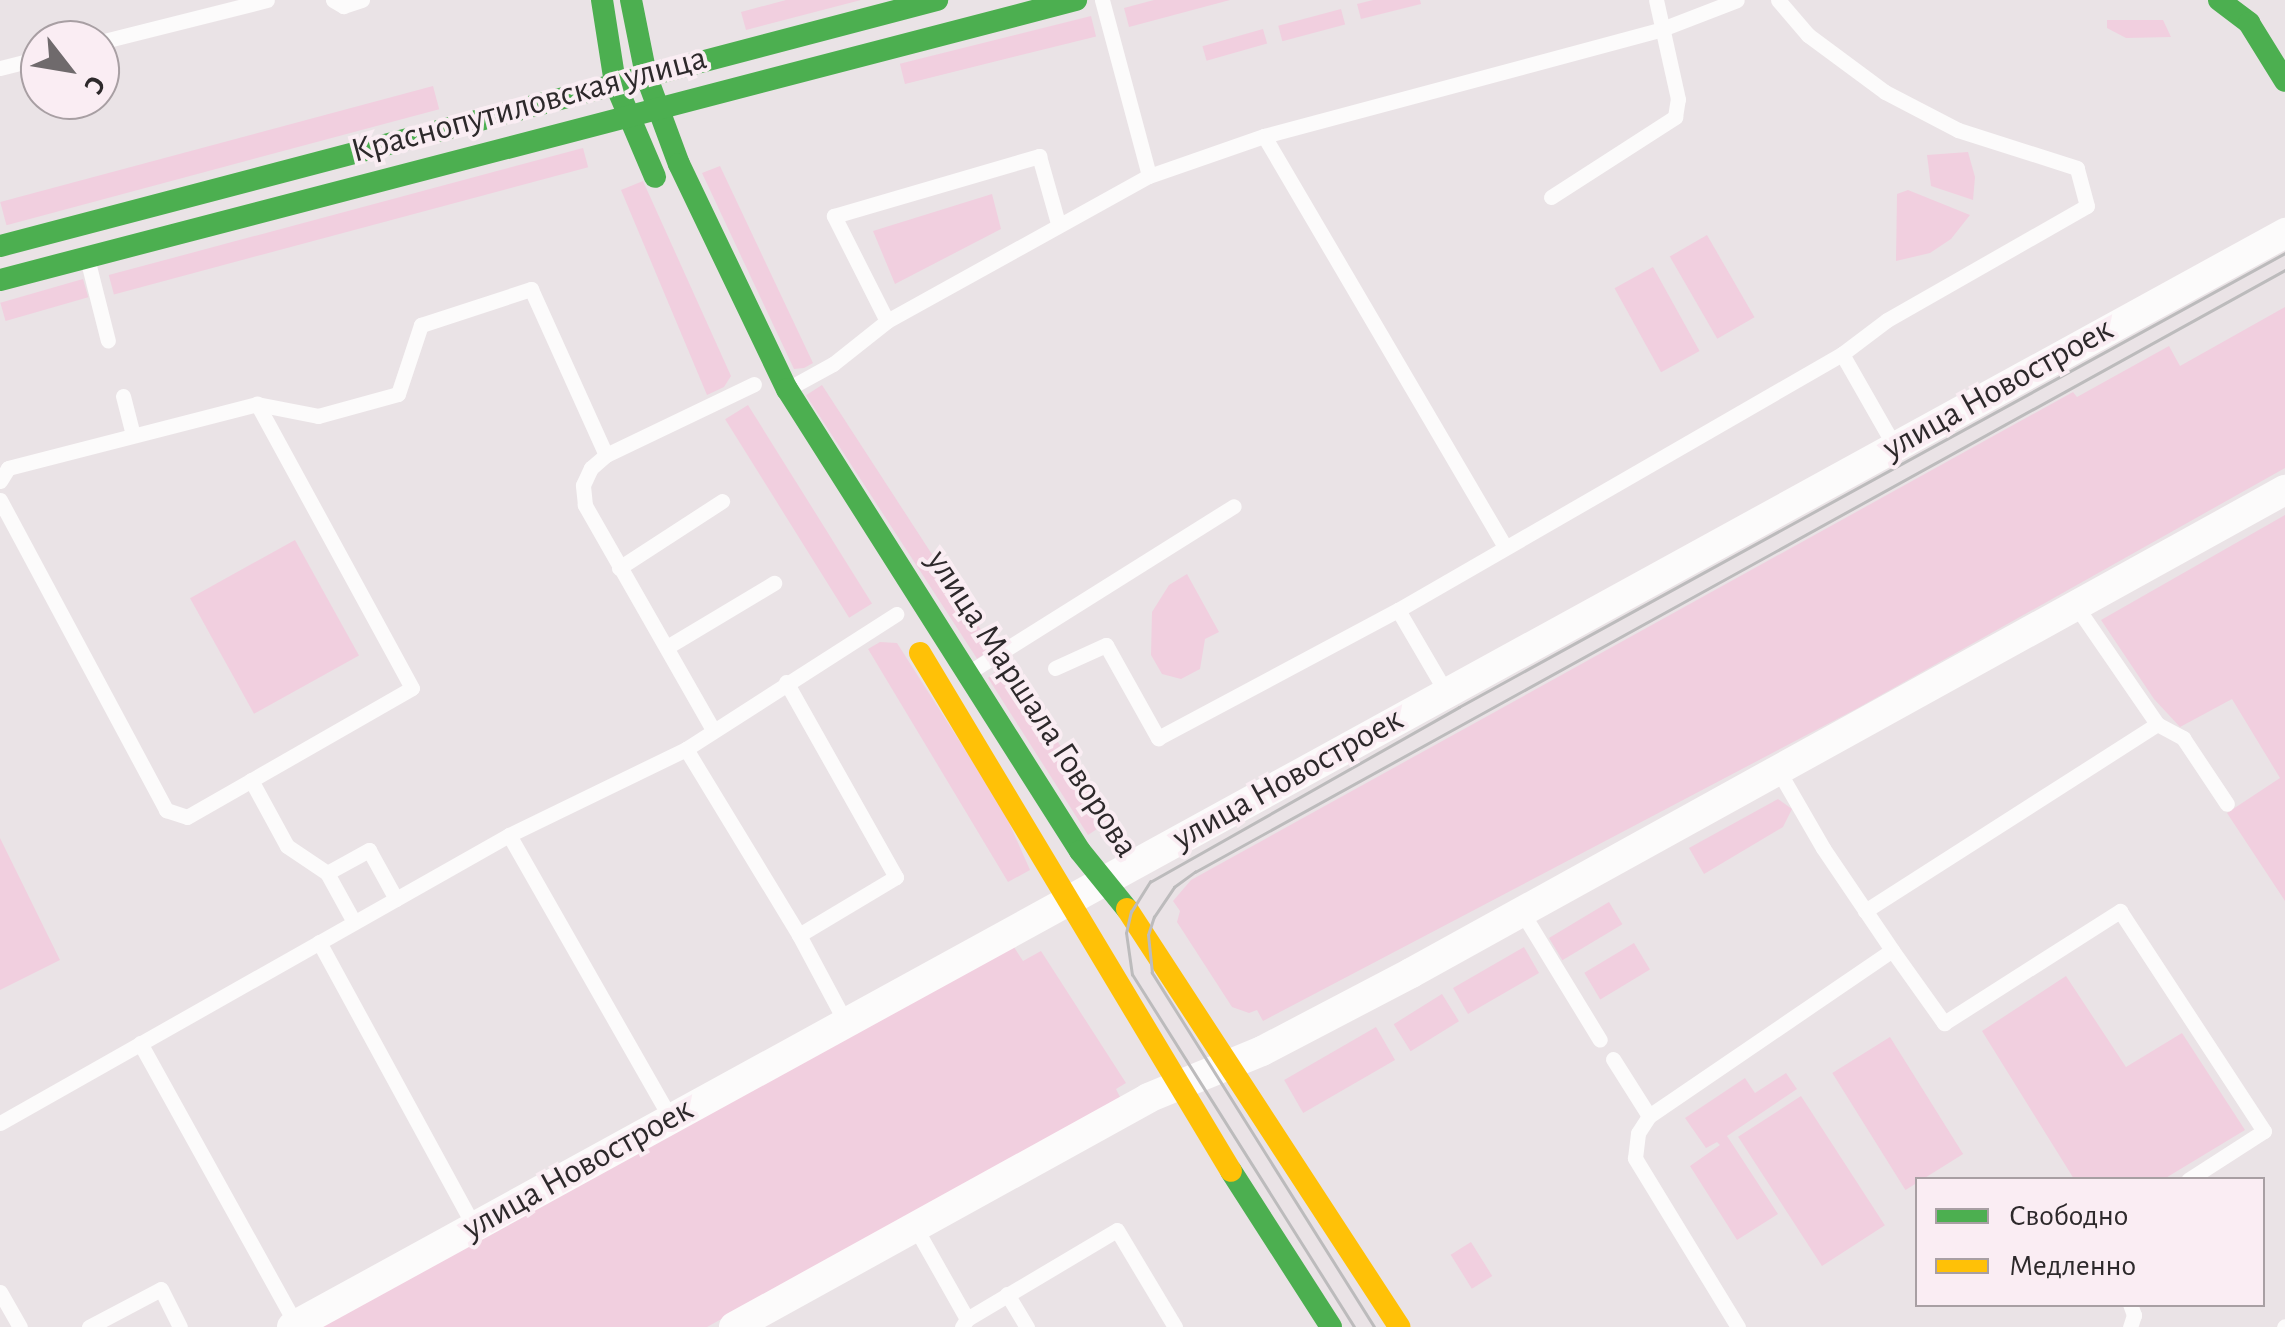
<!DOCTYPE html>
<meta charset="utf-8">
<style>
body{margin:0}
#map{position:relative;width:2285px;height:1327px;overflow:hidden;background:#eae3e6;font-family:"Alegreya Sans",sans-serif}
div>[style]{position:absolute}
.green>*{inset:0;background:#f1cfdf;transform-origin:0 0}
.lane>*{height:15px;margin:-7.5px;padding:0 7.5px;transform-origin:7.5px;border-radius:7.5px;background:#fcfbfb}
.street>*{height:30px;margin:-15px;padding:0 15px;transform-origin:15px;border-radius:15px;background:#fcfbfb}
.fast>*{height:22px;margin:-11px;padding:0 11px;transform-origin:11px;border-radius:11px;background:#4caf50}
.slow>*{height:22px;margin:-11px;padding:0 11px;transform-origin:11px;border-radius:11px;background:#ffc107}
.tram>*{height:2.5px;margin:-1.25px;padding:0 1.25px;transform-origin:1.25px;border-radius:1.25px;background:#bcbbbc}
span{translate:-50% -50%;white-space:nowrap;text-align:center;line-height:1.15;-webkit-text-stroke:8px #faedf3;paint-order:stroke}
.street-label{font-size:35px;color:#2d292b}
.legend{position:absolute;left:1915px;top:1177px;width:350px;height:130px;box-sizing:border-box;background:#faedf3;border:2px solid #a89fa3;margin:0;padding:12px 18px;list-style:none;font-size:30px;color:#2d292b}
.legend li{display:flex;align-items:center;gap:20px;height:50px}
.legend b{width:50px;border:2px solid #a89fa3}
.north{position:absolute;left:20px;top:20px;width:100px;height:100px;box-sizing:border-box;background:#faedf3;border:2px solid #a89fa3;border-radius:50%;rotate:121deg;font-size:28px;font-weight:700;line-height:40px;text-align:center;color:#2d292b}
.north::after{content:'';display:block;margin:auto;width:35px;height:45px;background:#6f6a6c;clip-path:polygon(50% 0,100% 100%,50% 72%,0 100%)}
</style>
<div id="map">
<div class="green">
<div style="clip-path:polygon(786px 0,861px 0,746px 30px,741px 12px)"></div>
<div style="clip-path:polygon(1154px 0,1230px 0,1129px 27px,1124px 8px)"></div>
<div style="clip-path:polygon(1373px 0,1420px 0,1421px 4px,1361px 19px,1357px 4px)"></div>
<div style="left:1341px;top:9px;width:16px;height:65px;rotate:75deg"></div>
<div style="left:1091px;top:16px;width:21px;height:197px;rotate:76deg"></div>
<div style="clip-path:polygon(2107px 20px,2163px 20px,2171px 37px,2126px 38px,2107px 28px)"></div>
<div style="left:1263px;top:29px;width:15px;height:63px;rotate:74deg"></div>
<div style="left:433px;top:86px;width:24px;height:448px;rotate:75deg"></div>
<div style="left:583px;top:148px;width:20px;height:491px;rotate:75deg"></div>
<div style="clip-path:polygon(1968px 152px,1975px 177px,1973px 200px,1931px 186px,1927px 155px)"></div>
<div style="clip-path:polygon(720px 166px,813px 363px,804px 368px,794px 369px,702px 173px)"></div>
<div style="clip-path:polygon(643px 181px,731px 376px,724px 387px,707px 395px,621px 190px)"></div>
<div style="clip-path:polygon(1908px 190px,1970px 215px,1951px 239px,1930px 253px,1896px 261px,1897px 194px)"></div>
<div style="clip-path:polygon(992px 194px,1001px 229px,895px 284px,873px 231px)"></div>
<div style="left:1707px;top:235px;width:95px;height:43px;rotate:60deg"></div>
<div style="left:1653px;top:267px;width:96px;height:44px;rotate:61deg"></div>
<div style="left:83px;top:279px;width:19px;height:86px;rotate:74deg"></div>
<div style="clip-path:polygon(2285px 307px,2285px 468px,1856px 709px,1263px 1021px,1257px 1010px,1249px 1013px,1232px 1007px,1177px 922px,1180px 911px,1173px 901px,1191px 880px,2073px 392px,2077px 397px,2169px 346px,2180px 366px)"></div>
<div style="left:822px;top:385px;width:314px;height:19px;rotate:57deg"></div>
<div style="left:748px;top:405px;width:234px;height:27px;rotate:58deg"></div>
<div style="clip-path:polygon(2285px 515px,2285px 901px,2227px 813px,2280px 778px,2232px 699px,2180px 727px,2154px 699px,2101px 620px)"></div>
<div style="left:295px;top:540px;width:132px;height:120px;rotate:61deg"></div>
<div style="clip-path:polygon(1187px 574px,1219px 632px,1205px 639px,1200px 669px,1181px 679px,1162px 674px,1151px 655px,1152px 612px,1169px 585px)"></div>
<div style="clip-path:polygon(880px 642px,897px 643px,1003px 809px,1030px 870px,1008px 882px,868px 649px)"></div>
<div style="clip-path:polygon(1001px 666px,1016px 677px,1109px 821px,1088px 835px,988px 678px)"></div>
<div style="clip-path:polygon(1778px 799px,1792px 809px,1783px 827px,1704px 874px,1689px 848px)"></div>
<div style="clip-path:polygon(0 838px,60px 960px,0 990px)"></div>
<div style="left:1609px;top:902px;width:26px;height:70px;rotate:59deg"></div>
<div style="left:1634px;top:943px;width:31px;height:58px;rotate:59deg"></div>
<div style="clip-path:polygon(1012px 944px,1023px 961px,1041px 951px,1126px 1083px,1116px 1089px,1121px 1099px,707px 1327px,318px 1327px)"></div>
<div style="left:1524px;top:947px;width:30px;height:82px;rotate:60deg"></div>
<div style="clip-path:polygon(2066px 976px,2126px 1067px,2182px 1033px,2245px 1130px,2164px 1179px,2074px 1179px,1982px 1031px)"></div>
<div style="left:1442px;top:994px;width:32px;height:57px;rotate:58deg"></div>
<div style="left:1376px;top:1027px;width:38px;height:106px;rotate:60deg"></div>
<div style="left:1890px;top:1037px;width:138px;height:68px;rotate:58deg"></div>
<div style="clip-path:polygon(1786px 1073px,1797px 1089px,1727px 1136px,1778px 1214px,1737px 1240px,1690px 1166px,1720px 1145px,1717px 1142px,1706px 1148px,1685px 1118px,1745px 1078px,1755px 1093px)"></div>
<div style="left:1801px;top:1096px;width:154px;height:75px;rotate:57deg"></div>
<div style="left:1471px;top:1242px;width:40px;height:24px;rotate:58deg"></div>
</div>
<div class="lane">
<div style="left:333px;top:0;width:12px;rotate:31deg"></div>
<div style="left:343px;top:6px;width:20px;rotate:-18deg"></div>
<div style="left:1102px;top:0;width:182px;rotate:75deg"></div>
<div style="left:1149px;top:176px;width:122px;rotate:-19.2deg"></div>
<div style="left:1264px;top:136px;width:412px;rotate:-15deg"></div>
<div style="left:1662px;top:29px;width:80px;rotate:-21.1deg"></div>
<div style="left:100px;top:42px;width:172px;rotate:-14.1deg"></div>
<div style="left:0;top:68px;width:41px;rotate:-14deg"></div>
<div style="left:1264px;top:136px;width:474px;rotate:59.6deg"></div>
<div style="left:1551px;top:197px;width:148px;rotate:-32.8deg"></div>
<div style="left:1675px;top:117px;width:18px;rotate:-81deg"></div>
<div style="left:1678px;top:99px;width:101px;rotate:-102.5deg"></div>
<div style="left:88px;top:262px;width:81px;rotate:75.8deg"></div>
<div style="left:887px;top:321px;width:118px;rotate:-116.8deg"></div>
<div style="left:834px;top:216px;width:214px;rotate:-16.3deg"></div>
<div style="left:1039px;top:156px;width:70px;rotate:74.2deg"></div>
<div style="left:1842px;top:354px;width:105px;rotate:60.3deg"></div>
<div style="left:791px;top:387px;width:48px;rotate:-28.7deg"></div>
<div style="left:833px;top:364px;width:69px;rotate:-38.5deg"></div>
<div style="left:887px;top:321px;width:299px;rotate:-29deg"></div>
<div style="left:123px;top:396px;width:40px;rotate:75.6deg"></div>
<div style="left:0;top:481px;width:15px;rotate:-58deg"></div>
<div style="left:8px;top:468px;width:257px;rotate:-14.4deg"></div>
<div style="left:257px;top:404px;width:62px;rotate:11.1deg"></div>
<div style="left:318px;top:416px;width:83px;rotate:-15.4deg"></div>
<div style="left:398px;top:394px;width:73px;rotate:-71.6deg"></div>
<div style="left:421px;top:325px;width:116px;rotate:-18.1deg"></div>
<div style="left:531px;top:289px;width:182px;rotate:65.7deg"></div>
<div style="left:0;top:500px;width:352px;rotate:61.8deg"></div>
<div style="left:166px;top:810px;width:22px;rotate:18deg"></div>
<div style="left:187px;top:817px;width:259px;rotate:-29.8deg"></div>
<div style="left:412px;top:688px;width:324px;rotate:-118.6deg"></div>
<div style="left:619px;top:568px;width:123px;rotate:-33deg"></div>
<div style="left:2076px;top:606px;width:143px;rotate:55.5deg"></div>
<div style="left:2157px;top:724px;width:30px;rotate:28deg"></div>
<div style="left:2183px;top:738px;width:79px;rotate:56.3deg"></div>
<div style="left:1398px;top:610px;width:95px;rotate:59.7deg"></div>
<div style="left:667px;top:647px;width:125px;rotate:-30.9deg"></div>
<div style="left:1055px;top:668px;width:56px;rotate:-24.3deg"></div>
<div style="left:1106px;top:645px;width:107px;rotate:60.8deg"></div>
<div style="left:1158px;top:738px;width:272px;rotate:-28.1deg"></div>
<div style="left:1398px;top:610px;width:513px;rotate:-29.97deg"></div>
<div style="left:1842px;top:354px;width:56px;rotate:-37.1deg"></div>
<div style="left:1887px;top:320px;width:230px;rotate:-29.7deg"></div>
<div style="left:2087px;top:206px;width:39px;rotate:-105deg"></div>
<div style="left:2077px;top:168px;width:125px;rotate:-162.3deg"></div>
<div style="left:1958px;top:130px;width:82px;rotate:-152.5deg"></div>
<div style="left:1885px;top:92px;width:96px;rotate:-143.5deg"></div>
<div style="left:1808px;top:35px;width:46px;rotate:-130.6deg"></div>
<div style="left:971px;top:671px;width:310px;rotate:-32.1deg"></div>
<div style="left:786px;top:682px;width:224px;rotate:60.6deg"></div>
<div style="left:896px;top:877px;width:113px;rotate:149.1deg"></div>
<div style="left:712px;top:728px;width:257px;rotate:-119.7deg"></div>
<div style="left:585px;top:505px;width:20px;rotate:-96deg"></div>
<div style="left:583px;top:485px;width:19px;rotate:-65deg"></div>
<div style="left:591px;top:468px;width:20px;rotate:-41deg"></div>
<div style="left:606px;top:455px;width:164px;rotate:-25.6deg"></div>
<div style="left:686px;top:749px;width:218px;rotate:58.7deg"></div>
<div style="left:799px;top:935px;width:98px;rotate:61.9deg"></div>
<div style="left:251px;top:780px;width:75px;rotate:61.4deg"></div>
<div style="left:287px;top:846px;width:48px;rotate:34deg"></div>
<div style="left:327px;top:873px;width:56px;rotate:61.1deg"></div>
<div style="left:509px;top:835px;width:325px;rotate:60.3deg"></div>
<div style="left:327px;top:873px;width:48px;rotate:-28.7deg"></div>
<div style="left:369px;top:850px;width:56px;rotate:61.1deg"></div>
<div style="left:1520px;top:909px;width:153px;rotate:58.6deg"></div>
<div style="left:1865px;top:911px;width:347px;rotate:-32.6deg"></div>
<div style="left:319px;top:942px;width:324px;rotate:61.4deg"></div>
<div style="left:1892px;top:950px;width:90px;rotate:54.5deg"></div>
<div style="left:1944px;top:1023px;width:209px;rotate:-32.5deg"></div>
<div style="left:2120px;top:911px;width:263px;rotate:56.8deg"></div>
<div style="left:2264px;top:1131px;width:90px;rotate:147.2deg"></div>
<div style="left:140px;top:1043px;width:322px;rotate:61deg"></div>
<div style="left:1613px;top:1059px;width:67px;rotate:57.7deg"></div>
<div style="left:0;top:1123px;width:585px;rotate:-29.5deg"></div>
<div style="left:509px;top:835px;width:197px;rotate:-25.9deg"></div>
<div style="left:686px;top:749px;width:250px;rotate:-32.7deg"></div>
<div style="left:915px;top:1227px;width:106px;rotate:60.5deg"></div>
<div style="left:0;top:1292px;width:40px;rotate:60.3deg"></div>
<div style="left:1007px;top:1294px;width:39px;rotate:59deg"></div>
<div style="left:2130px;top:1304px;width:12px;rotate:70deg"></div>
<div style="left:2134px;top:1315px;width:13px;rotate:108deg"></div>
<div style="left:89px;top:1327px;width:81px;rotate:-27.8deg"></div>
<div style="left:161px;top:1289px;width:42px;rotate:63.4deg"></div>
<div style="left:962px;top:1327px;width:9px;rotate:-58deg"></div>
<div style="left:967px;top:1319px;width:174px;rotate:-30.7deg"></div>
<div style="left:1117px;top:1230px;width:113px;rotate:59.1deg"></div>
<div style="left:1738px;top:1327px;width:198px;rotate:-121.4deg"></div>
<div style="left:1635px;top:1158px;width:25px;rotate:-83deg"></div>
<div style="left:1638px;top:1133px;width:20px;rotate:-57deg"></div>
<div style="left:1649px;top:1116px;width:294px;rotate:-34.3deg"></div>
<div style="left:1892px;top:950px;width:123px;rotate:-124.1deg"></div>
<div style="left:1823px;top:848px;width:90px;rotate:-120deg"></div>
<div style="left:2284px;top:1327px;width:1px;rotate:-45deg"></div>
</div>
<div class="street">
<div style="left:292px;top:1327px;width:2274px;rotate:-28.76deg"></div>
<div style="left:734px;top:1327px;width:473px;rotate:-28.9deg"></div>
<div style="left:1148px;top:1098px;width:123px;rotate:-22.4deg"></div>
<div style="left:1262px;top:1051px;width:168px;rotate:-27.6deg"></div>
<div style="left:1411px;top:973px;width:999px;rotate:-28.93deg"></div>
</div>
<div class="fast">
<div style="left:602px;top:0;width:84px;rotate:81.1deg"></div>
<div style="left:615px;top:83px;width:102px;rotate:66.9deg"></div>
<div style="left:631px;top:0;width:76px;rotate:78.7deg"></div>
<div style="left:646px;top:75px;width:95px;rotate:69.7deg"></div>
<div style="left:679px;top:164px;width:250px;rotate:64.4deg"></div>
<div style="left:787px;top:389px;width:547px;rotate:57.62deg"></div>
<div style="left:1080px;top:851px;width:75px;rotate:51deg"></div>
<div style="left:2219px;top:0;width:38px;rotate:37deg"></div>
<div style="left:2249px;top:23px;width:68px;rotate:58.2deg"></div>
<div style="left:0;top:246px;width:969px;rotate:-14.71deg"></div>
<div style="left:0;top:280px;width:1112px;rotate:-14.59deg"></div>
<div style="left:1231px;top:1171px;width:185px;rotate:57.3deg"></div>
</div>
<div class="slow">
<div style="left:920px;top:653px;width:604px;rotate:59.02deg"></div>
<div style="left:1127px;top:909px;width:499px;rotate:56.9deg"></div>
</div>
<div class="tram">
<div style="left:1354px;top:1327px;width:416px;rotate:-122.2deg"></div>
<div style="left:1132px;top:975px;width:42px;rotate:-98.1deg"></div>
<div style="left:1126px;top:933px;width:22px;rotate:-77deg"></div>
<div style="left:1131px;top:912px;width:36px;rotate:-58deg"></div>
<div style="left:1150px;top:882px;width:355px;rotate:-29.5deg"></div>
<div style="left:1459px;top:707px;width:943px;rotate:-28.79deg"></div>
<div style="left:1374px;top:1327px;width:418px;rotate:-122.1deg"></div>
<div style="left:1152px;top:973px;width:38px;rotate:-96deg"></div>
<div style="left:1148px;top:935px;width:19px;rotate:-72deg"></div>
<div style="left:1154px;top:917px;width:36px;rotate:-56deg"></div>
<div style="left:1174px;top:887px;width:26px;rotate:-36deg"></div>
<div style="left:1195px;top:872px;width:1245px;rotate:-28.91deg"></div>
</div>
<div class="street-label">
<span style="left:529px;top:105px;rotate:-15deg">Краснопутиловская улица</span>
<span style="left:1998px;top:389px;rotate:-29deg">улица Новостроек</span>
<span style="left:1032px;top:704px;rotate:57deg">улица Маршала Говорова</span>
<span style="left:1288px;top:779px;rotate:-29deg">улица Новостроек</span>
<span style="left:578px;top:1169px;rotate:-29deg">улица Новостроек</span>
</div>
<ul class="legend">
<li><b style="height:12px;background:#4caf50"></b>Свободно</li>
<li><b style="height:12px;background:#ffc107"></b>Медленно</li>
</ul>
<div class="north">С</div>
</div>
